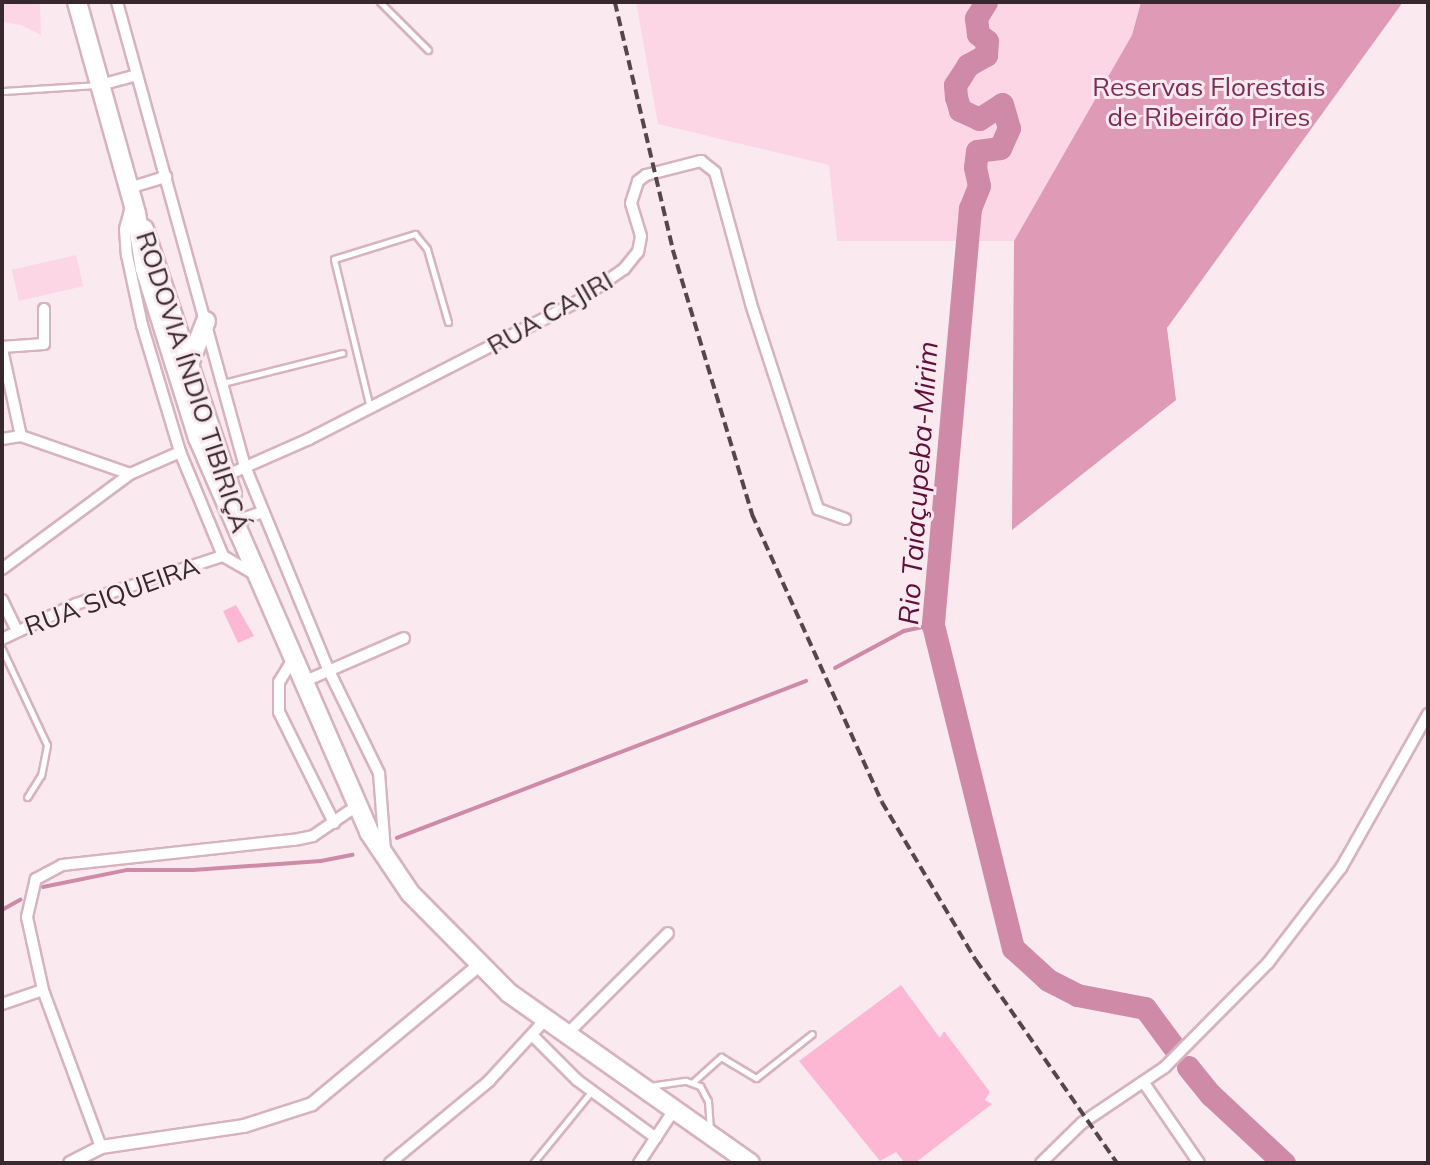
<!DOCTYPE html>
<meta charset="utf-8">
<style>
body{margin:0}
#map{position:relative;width:1430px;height:1165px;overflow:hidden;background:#faeaf0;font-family:Mulish,sans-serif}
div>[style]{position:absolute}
.green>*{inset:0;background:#fcd6e4;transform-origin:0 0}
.forest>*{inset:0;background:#df9ab6}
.stream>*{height:3.5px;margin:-1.75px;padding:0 1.75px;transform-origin:1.75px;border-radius:1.75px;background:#ce8aa6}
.river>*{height:23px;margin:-11.5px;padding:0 11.5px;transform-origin:11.5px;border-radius:11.5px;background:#ce8aa6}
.building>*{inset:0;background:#feb7d3}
.roads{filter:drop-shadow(2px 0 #d7b2c0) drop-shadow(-2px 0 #d7b2c0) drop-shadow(0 2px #d7b2c0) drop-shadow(0 -2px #d7b2c0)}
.service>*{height:5px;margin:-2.5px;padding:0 2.5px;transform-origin:2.5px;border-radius:2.5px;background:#fff}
.minor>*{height:10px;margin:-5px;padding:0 5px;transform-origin:5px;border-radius:5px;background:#fff}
.tertiary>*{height:12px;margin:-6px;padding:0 6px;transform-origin:6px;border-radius:6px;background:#fff}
.trunk>*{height:18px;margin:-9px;padding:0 9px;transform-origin:9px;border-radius:9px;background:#fff}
.rail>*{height:3.5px;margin-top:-1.75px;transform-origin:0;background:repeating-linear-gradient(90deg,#55464c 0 10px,transparent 0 15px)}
span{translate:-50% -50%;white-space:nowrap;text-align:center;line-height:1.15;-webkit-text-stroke:6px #faeaf0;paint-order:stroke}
.park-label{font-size:26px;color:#7d2d54}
.street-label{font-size:26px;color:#36282d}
.water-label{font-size:28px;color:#600f3a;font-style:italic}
.frame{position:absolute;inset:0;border:4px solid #36282d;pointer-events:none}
</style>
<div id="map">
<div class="green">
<div style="clip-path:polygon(2px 2px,40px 2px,41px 35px,21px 25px,2px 22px)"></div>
<div style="clip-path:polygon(636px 2px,1141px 2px,1132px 35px,1014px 241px,837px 241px,829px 165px,658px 124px)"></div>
<div style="left:76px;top:255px;width:32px;height:66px;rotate:77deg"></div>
</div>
<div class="forest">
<div style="clip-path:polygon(1141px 2px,1403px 2px,1167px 328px,1176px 400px,1012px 530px,1014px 241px,1132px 35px)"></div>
</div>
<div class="stream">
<div style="left:835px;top:668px;width:78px;rotate:-28.2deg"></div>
<div style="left:904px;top:631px;width:30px;rotate:-12deg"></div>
<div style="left:397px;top:838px;width:438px;rotate:-21deg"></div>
<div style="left:43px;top:887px;width:86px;rotate:-11.4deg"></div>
<div style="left:127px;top:870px;width:66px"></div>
<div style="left:193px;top:870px;width:128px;rotate:-4deg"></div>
<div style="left:321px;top:861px;width:32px;rotate:-11deg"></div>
<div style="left:2px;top:910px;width:21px;rotate:-29deg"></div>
</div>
<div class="river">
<div style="left:986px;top:2px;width:19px;rotate:122deg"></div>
<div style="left:976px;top:18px;width:16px;rotate:83deg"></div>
<div style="left:978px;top:34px;width:11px;rotate:38deg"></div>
<div style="left:987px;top:41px;width:14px;rotate:94deg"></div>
<div style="left:986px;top:55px;width:21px;rotate:151deg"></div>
<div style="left:968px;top:65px;width:24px;rotate:123deg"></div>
<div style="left:955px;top:85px;width:12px;rotate:85deg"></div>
<div style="left:956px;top:97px;width:14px;rotate:73deg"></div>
<div style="left:960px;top:110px;width:21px;rotate:25deg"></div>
<div style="left:979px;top:119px;width:27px;rotate:-33deg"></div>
<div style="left:1002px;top:104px;width:25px;rotate:74deg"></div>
<div style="left:1009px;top:128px;width:22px;rotate:114deg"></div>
<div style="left:1000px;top:148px;width:23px;rotate:173deg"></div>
<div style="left:977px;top:151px;width:16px;rotate:97deg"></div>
<div style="left:975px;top:167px;width:19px;rotate:78deg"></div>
<div style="left:979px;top:186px;width:24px;rotate:112deg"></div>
<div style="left:970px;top:208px;width:419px;rotate:95.1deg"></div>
<div style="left:933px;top:625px;width:333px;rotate:76.1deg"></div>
<div style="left:1013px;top:948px;width:47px;rotate:42.4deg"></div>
<div style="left:1048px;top:980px;width:33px;rotate:27deg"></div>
<div style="left:1077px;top:995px;width:69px;rotate:10.8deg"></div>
<div style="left:1145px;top:1008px;width:47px;rotate:53.6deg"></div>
<div style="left:1188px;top:1067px;width:36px;rotate:51deg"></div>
<div style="left:1211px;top:1095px;width:100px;rotate:43deg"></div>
</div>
<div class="building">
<div style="clip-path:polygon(236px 605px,254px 636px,238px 643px,223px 611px)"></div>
<div style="clip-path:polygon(901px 985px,940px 1038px,944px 1031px,990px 1092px,985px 1100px,992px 1104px,915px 1163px,905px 1163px,896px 1152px,880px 1161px,799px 1061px)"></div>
</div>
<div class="roads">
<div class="service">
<div style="left:380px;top:2px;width:68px;rotate:45deg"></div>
<div style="left:2px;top:91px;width:95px;rotate:-3.6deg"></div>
<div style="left:223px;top:383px;width:123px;rotate:-14.1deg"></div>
<div style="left:370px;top:408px;width:153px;rotate:-103.6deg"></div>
<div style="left:334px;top:259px;width:85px;rotate:-17.2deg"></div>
<div style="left:415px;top:234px;width:19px;rotate:51deg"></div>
<div style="left:427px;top:249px;width:76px;rotate:74deg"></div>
<div style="left:2px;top:649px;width:106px;rotate:64.9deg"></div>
<div style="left:47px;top:745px;width:31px;rotate:101deg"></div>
<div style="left:41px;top:775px;width:26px;rotate:122deg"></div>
<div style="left:693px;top:1082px;width:38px;rotate:-42deg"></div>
<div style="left:721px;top:1057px;width:41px;rotate:31deg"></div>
<div style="left:756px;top:1078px;width:71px;rotate:-38.2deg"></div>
<div style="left:649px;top:1086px;width:37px;rotate:-8deg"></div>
<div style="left:686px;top:1081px;width:15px;rotate:20deg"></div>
<div style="left:700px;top:1086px;width:17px;rotate:62deg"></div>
<div style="left:708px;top:1101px;width:28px;rotate:86deg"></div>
<div style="left:533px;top:1163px;width:92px;rotate:-50.8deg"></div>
</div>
<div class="minor">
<div style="left:117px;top:2px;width:484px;rotate:74.6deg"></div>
<div style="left:246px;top:469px;width:218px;rotate:67.7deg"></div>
<div style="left:329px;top:671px;width:114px;rotate:63.9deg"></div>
<div style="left:379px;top:773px;width:78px;rotate:85.6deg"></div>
<div style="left:100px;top:85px;width:38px;rotate:-15deg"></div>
<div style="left:129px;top:188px;width:39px;rotate:-17deg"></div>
<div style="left:132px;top:203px;width:27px;rotate:105deg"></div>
<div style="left:125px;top:229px;width:26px;rotate:86deg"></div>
<div style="left:127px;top:255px;width:72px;rotate:77.9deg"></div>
<div style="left:142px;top:325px;width:133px;rotate:73.3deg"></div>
<div style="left:180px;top:452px;width:113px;rotate:67.5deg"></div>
<div style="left:223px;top:556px;width:38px;rotate:30deg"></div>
<div style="left:2px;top:347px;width:42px;rotate:-4.1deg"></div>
<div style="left:44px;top:344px;width:35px;rotate:-90deg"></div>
<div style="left:2px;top:349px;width:89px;rotate:77.7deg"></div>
<div style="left:2px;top:439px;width:19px;rotate:-9deg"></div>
<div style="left:21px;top:436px;width:115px;rotate:19.2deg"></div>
<div style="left:225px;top:476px;width:92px;rotate:-23.8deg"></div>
<div style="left:309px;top:439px;width:299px;rotate:-27.1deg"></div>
<div style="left:575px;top:303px;width:60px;rotate:-34.8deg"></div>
<div style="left:624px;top:269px;width:22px;rotate:-51deg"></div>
<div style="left:638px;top:252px;width:16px;rotate:-79deg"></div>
<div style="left:641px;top:236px;width:34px;rotate:-107deg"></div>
<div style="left:631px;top:203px;width:23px;rotate:-72deg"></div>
<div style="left:638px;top:181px;width:10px;rotate:-37deg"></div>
<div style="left:646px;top:175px;width:57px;rotate:-14.3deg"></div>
<div style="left:701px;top:161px;width:18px;rotate:38deg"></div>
<div style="left:715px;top:172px;width:137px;rotate:74.7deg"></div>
<div style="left:751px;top:304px;width:216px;rotate:71.9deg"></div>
<div style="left:818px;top:509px;width:29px;rotate:20deg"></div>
<div style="left:242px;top:519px;width:21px;rotate:-19deg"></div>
<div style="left:2px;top:569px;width:159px;rotate:-36.6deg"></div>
<div style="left:130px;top:474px;width:55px;rotate:-23.7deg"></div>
<div style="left:2px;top:600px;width:32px;rotate:64deg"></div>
<div style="left:2px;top:639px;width:82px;rotate:-25.3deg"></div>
<div style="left:76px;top:604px;width:155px;rotate:-18.1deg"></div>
<div style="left:293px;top:659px;width:27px;rotate:121deg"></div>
<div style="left:279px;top:682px;width:30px;rotate:90deg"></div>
<div style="left:279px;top:712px;width:124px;rotate:63.6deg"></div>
<div style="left:303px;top:682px;width:110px;rotate:-23.5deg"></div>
<div style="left:2px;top:1004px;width:43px;rotate:-18.9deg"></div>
<div style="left:532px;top:1035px;width:64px;rotate:45deg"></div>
<div style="left:577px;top:1080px;width:98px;rotate:36.3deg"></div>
<div style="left:566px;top:1035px;width:144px;rotate:-45deg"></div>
<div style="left:1144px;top:1083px;width:97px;rotate:55.5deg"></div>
<div style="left:101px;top:1147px;width:167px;rotate:-110.3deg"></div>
<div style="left:43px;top:990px;width:75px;rotate:-102.4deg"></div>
<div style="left:27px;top:917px;width:39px;rotate:-77deg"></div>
<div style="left:36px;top:879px;width:30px;rotate:-28deg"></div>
<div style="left:62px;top:865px;width:233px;rotate:-6.2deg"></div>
<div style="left:294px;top:840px;width:19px;rotate:-12deg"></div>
<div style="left:313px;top:836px;width:51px;rotate:-34.6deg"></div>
<div style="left:390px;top:1163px;width:129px;rotate:-39.6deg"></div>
<div style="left:489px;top:1081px;width:83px;rotate:-47.4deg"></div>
<div style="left:639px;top:1163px;width:64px;rotate:-56.6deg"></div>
<div style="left:1041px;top:1163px;width:57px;rotate:-44.3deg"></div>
<div style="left:1082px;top:1123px;width:100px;rotate:-34deg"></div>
<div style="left:1165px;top:1067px;width:146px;rotate:-45.3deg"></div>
<div style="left:1268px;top:963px;width:120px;rotate:-52.5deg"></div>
<div style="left:1341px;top:868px;width:177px;rotate:-60.5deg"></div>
</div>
<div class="tertiary">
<div style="left:70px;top:1163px;width:35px;rotate:-27deg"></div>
<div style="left:101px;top:1147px;width:145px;rotate:-8.4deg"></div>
<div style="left:244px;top:1126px;width:71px;rotate:-17.9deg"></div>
<div style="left:312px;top:1104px;width:216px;rotate:-39.7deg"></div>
</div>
<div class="trunk">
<div style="left:77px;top:2px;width:219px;rotate:74.4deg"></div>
<div style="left:136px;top:213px;width:57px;rotate:80.9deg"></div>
<div style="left:145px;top:269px;width:177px;rotate:72.6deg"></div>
<div style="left:198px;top:438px;width:430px;rotate:66.5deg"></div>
<div style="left:369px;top:832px;width:73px;rotate:56.1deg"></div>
<div style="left:410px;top:893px;width:141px;rotate:45.3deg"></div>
<div style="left:509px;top:993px;width:295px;rotate:35.2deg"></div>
<div style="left:144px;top:229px;width:279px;rotate:71.6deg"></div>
<div style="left:189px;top:364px;width:46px;rotate:-68.4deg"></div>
</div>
</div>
<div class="rail">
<div style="left:615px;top:2px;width:255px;rotate:76.8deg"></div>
<div style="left:673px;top:250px;width:276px;rotate:73.3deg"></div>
<div style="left:752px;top:514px;width:316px;rotate:65.7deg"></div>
<div style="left:882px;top:802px;width:184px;rotate:59.3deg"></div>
<div style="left:976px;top:960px;width:247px;rotate:55.2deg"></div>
</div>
<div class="park-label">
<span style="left:1209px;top:102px">Reservas Florestais<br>de Ribeirão Pires</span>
</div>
<div class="street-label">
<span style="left:550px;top:313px;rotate:-30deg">RUA CAJIRI</span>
<span style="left:193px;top:382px;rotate:72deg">RODOVIA ÍNDIO TIBIRIÇÁ</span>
<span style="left:112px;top:596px;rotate:-20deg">RUA SIQUEIRA</span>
</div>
<div class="water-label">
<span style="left:918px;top:483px;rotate:-86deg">Rio Taiaçupeba-Mirim</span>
</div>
<div class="frame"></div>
</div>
